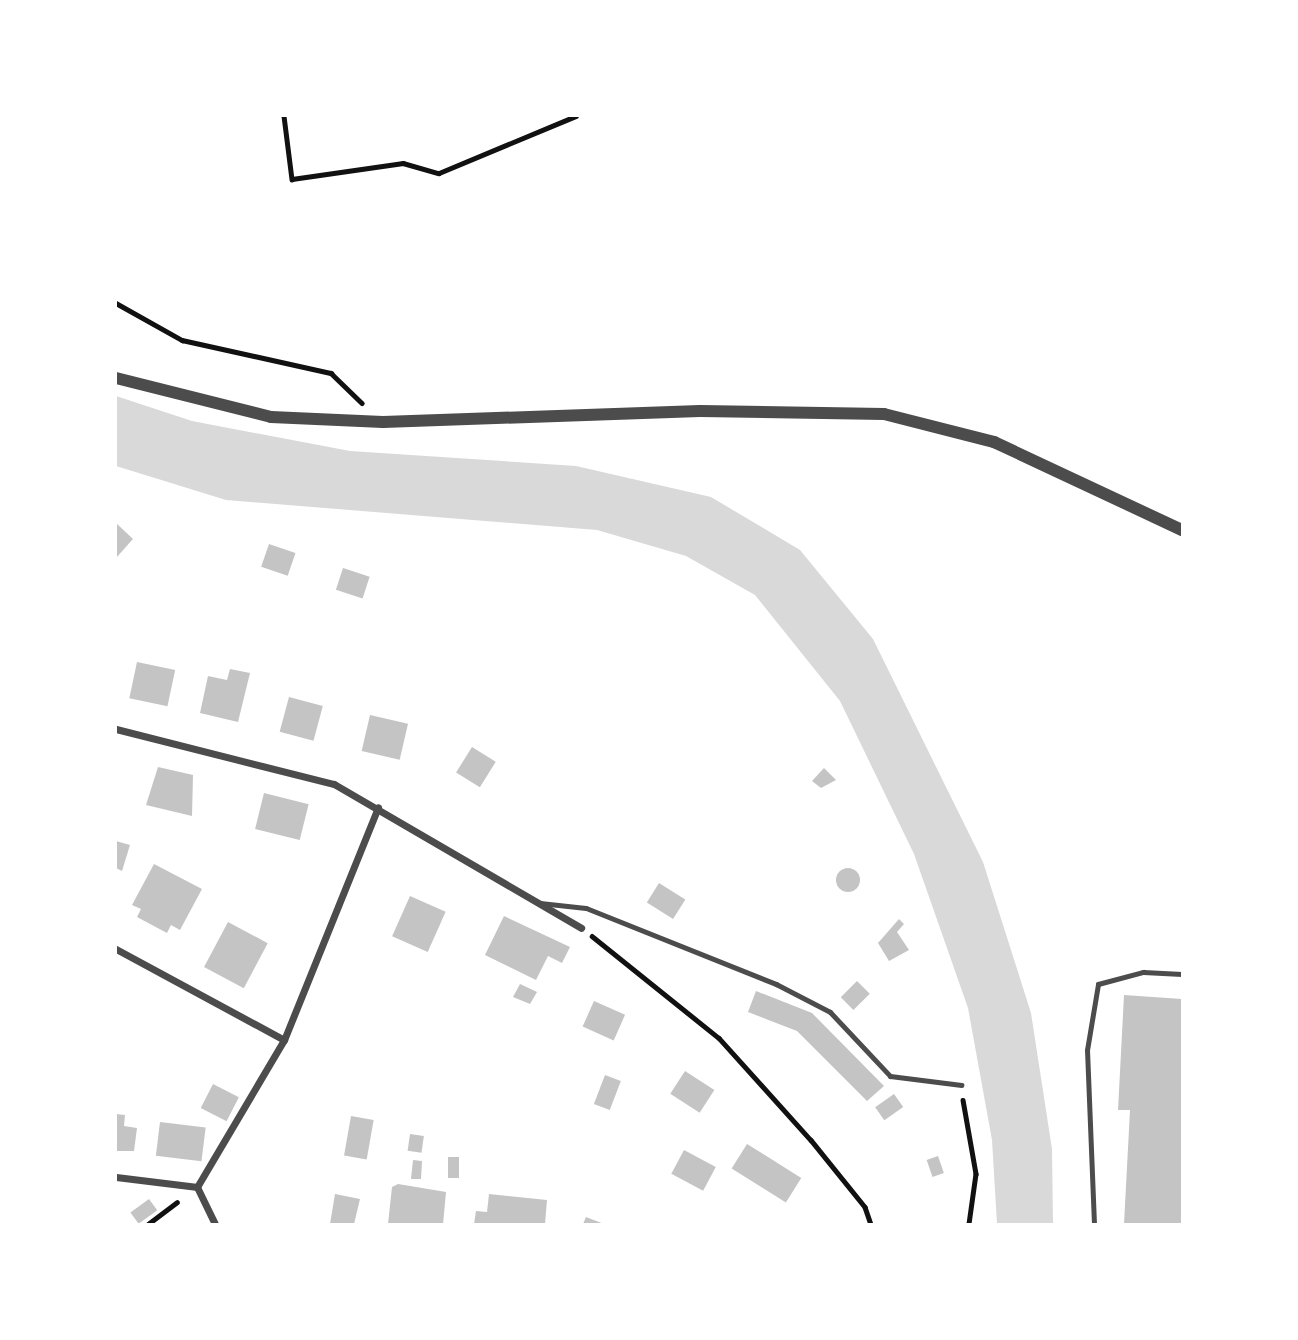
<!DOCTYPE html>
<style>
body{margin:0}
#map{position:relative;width:1298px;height:1340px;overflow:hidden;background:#fff;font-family:Barlow,sans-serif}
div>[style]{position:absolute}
.water>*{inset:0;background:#d9d9d9}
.building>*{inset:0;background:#c4c4c4;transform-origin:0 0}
.round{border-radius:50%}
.path>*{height:4.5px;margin:-2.25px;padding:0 2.25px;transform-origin:2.25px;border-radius:2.25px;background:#111}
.service>*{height:5px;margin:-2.5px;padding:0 2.5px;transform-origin:2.5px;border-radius:2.5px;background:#4c4c4c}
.minor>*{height:7px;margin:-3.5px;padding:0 3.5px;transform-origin:3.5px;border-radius:3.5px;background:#4c4c4c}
.tertiary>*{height:12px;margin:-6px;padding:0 6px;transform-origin:6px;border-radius:6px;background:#4c4c4c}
span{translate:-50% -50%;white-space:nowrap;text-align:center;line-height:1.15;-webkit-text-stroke:6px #fff;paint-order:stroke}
.frame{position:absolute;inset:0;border:117px solid #fff;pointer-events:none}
</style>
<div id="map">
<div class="water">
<div style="clip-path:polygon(116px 396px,192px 421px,350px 451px,576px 466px,711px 497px,800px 550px,873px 639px,983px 862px,1031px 1013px,1052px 1149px,1053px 1224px,997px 1224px,992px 1140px,968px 1008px,914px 854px,840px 701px,755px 595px,686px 556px,597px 530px,226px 500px,116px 466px)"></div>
</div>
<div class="building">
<div style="clip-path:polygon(116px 523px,133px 539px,116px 558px)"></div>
<div style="left:269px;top:544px;width:28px;height:24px;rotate:19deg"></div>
<div style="left:343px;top:568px;width:28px;height:23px;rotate:18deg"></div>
<div style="left:137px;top:662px;width:39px;height:37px;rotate:12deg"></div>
<div style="clip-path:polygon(230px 669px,250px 673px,238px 722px,200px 713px,208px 676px,227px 680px)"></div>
<div style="left:289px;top:697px;width:35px;height:36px;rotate:15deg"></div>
<div style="left:370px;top:715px;width:39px;height:37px;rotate:13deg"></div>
<div style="left:472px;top:747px;width:28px;height:30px;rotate:32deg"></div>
<div style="clip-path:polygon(158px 767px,193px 775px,192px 816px,146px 805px)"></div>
<div style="clip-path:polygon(824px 768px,836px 780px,821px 788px,812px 781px)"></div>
<div style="left:264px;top:793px;width:46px;height:37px;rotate:14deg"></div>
<div style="clip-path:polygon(116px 841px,130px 845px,122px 871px,116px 868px)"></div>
<div style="clip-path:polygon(154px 864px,202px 889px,180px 930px,171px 925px,167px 933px,137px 917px,141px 909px,132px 905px)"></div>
<div class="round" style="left:836px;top:868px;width:24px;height:24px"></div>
<div style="left:659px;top:883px;width:31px;height:23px;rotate:32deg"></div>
<div style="left:410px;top:896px;width:39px;height:44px;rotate:24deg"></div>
<div style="clip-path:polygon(504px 916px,570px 947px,562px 963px,548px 956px,536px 980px,485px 955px)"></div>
<div style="clip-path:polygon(899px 919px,904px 924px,897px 932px,909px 950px,889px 961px,878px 943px)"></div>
<div style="left:228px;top:922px;width:45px;height:51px;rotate:28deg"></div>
<div style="left:857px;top:981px;width:18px;height:23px;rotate:45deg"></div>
<div style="clip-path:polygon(520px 984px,537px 992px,530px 1004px,513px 997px)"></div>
<div style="clip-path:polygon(756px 991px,812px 1013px,884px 1086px,867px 1101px,797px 1031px,748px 1012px)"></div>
<div style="clip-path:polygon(1124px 995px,1182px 999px,1182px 1224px,1124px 1224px,1130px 1110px,1118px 1110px)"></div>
<div style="left:594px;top:1001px;width:34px;height:28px;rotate:24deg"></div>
<div style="left:685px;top:1071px;width:35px;height:27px;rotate:33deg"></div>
<div style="left:605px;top:1075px;width:17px;height:31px;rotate:21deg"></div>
<div style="left:213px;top:1084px;width:29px;height:27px;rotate:27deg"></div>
<div style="left:894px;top:1094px;width:16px;height:23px;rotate:55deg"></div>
<div style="clip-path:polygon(116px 1114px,125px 1115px,124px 1126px,137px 1128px,134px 1151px,116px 1151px)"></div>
<div style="left:351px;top:1116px;width:23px;height:40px;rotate:10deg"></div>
<div style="left:160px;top:1122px;width:46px;height:34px;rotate:7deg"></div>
<div style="left:410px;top:1134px;width:14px;height:17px;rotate:8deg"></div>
<div style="left:747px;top:1144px;width:64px;height:29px;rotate:32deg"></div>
<div style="left:684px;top:1150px;width:36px;height:27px;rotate:28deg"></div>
<div style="left:938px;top:1156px;width:18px;height:12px;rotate:71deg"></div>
<div style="left:448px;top:1157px;width:11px;height:21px"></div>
<div style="clip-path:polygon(413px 1160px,422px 1161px,421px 1179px,411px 1179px)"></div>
<div style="clip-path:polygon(398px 1184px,446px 1192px,443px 1224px,388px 1224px,392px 1187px)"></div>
<div style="clip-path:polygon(335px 1194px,360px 1199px,354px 1224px,330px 1224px)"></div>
<div style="clip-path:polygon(489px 1194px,547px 1200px,545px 1224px,474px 1224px,476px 1211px,487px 1212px)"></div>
<div style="left:149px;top:1199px;width:14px;height:23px;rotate:54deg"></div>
<div style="clip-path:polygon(586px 1217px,604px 1224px,583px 1224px)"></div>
</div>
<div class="path">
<div style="left:284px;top:116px;width:64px;rotate:82.8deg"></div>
<div style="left:292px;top:179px;width:112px;rotate:-8.2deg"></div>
<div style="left:403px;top:163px;width:37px;rotate:16deg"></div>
<div style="left:439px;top:173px;width:148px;rotate:-22.6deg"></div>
<div style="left:116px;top:303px;width:76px;rotate:29.3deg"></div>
<div style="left:182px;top:340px;width:153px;rotate:12.5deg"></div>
<div style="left:331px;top:373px;width:43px;rotate:44.1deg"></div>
<div style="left:592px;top:936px;width:163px;rotate:38.8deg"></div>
<div style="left:719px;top:1038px;width:137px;rotate:48deg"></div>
<div style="left:811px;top:1140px;width:86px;rotate:51.1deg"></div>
<div style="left:865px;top:1207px;width:18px;rotate:71deg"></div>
<div style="left:963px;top:1100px;width:75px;rotate:80deg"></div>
<div style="left:976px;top:1174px;width:50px;rotate:98deg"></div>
<div style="left:148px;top:1224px;width:36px;rotate:-37deg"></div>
</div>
<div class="service">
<div style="left:540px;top:903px;width:46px;rotate:6.2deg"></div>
<div style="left:586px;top:908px;width:205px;rotate:21.8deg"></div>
<div style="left:776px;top:984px;width:61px;rotate:27.4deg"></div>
<div style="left:830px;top:1012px;width:88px;rotate:46.8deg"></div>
<div style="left:890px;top:1076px;width:72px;rotate:7.2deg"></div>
<div style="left:1094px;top:1224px;width:174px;rotate:-92.3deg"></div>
<div style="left:1087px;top:1050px;width:67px;rotate:-80.5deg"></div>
<div style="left:1098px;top:984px;width:47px;rotate:-14.9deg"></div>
<div style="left:1143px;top:972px;width:39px;rotate:3deg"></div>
</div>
<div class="minor">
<div style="left:116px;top:729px;width:225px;rotate:14.2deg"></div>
<div style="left:334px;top:784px;width:286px;rotate:30.2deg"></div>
<div style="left:116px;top:949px;width:191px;rotate:28.4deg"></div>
<div style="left:116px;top:1177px;width:82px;rotate:7deg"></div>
<div style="left:197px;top:1187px;width:41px;rotate:64.1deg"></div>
<div style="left:197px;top:1187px;width:171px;rotate:-59.4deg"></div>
<div style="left:284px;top:1040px;width:251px;rotate:-68deg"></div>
</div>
<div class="tertiary">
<div style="left:116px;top:378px;width:160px;rotate:14.1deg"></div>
<div style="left:271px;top:417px;width:112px;rotate:2.6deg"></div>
<div style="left:383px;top:422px;width:317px;rotate:-2deg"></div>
<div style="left:700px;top:411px;width:184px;rotate:0.9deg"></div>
<div style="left:884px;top:414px;width:114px;rotate:14.3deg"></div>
<div style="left:994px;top:442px;width:208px;rotate:25.1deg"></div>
</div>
<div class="frame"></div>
</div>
